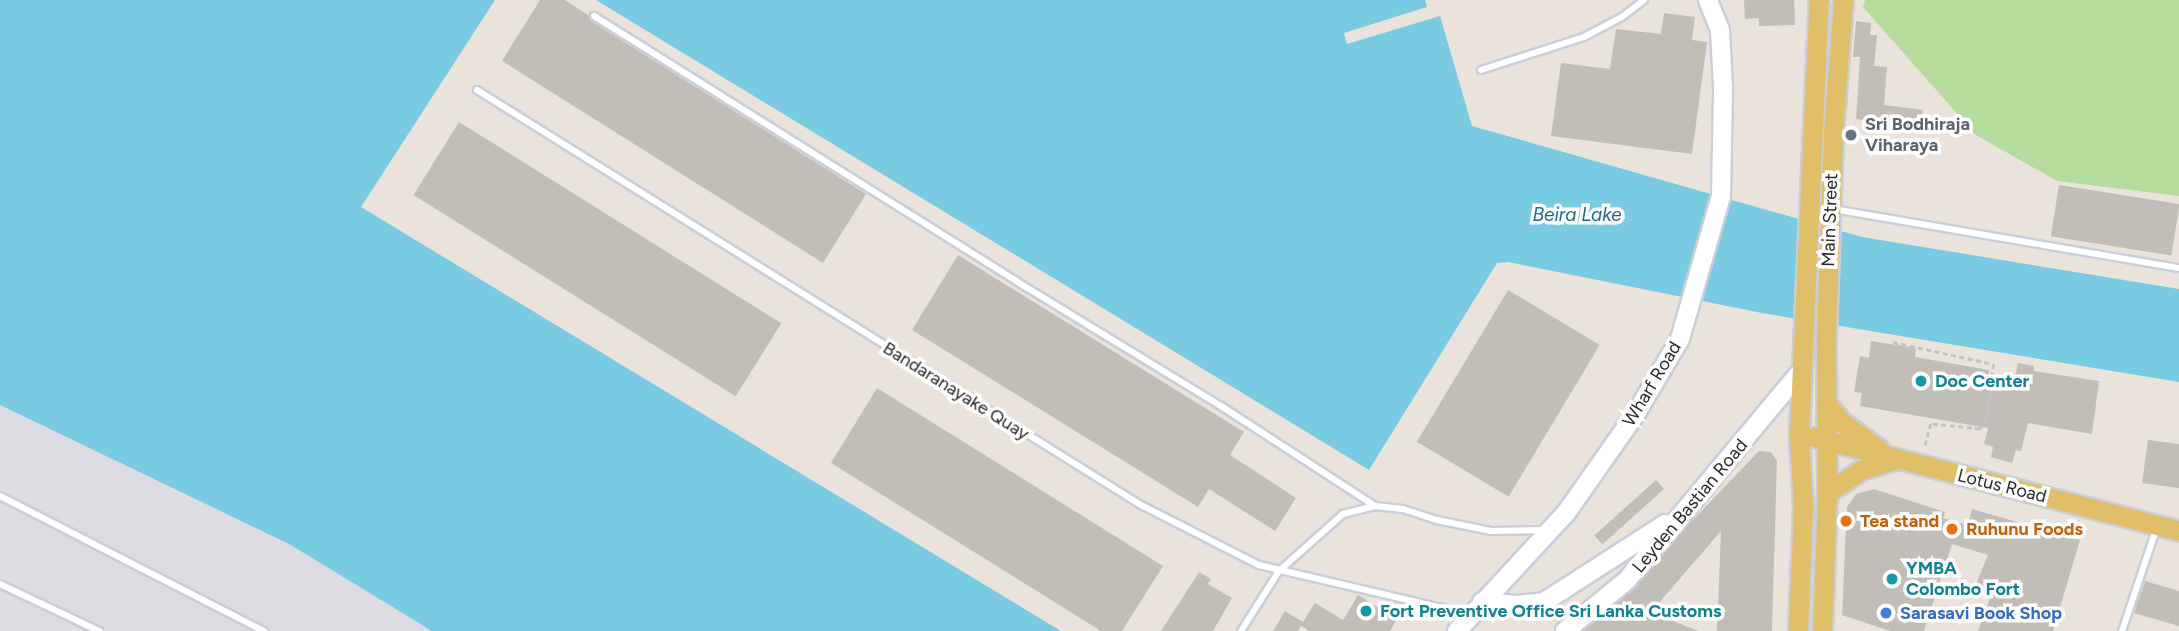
<!DOCTYPE html>
<style>
body{margin:0}
#map{position:relative;width:2179px;height:631px;overflow:hidden;background:#e9e3dc;font-family:Figtree,sans-serif}
div>[style]{position:absolute}
.industrial>*{inset:0;background:#dddce2}
.green>*{inset:0;background:#b5db9d}
.water>*{inset:0;background:#79cbe1}
.building>*{inset:0;background:#c2bdb7;transform-origin:0 0}
.path>*{height:2.5px;margin-top:-1.25px;transform-origin:0;background:repeating-linear-gradient(90deg,#c3c3c3 0 5px,transparent 0 8.5px)}
.roads{filter:drop-shadow(2px 0 #caced9) drop-shadow(-2px 0 #caced9) drop-shadow(0 2px #caced9) drop-shadow(0 -2px #caced9)}
.lane>*{height:6px;margin:-3px;padding:0 3px;transform-origin:3px;border-radius:3px;background:#fff}
.secondary>*{height:18px;margin:-9px;padding:0 9px;transform-origin:9px;border-radius:9px;background:#fff}
.primary>*{height:19px;margin:-9.5px;padding:0 9.5px;transform-origin:9.5px;border-radius:9.5px;background:#e1bf69}
.dots>*{width:19px;height:19px;translate:-50% -50%;box-sizing:border-box;border:4px solid #fff;border-radius:50%}
span{translate:-50% -50%;white-space:nowrap;text-align:center;line-height:1.15;-webkit-text-stroke:7px #fff;paint-order:stroke}
.worship-label{font-size:18px;color:#5b616d;font-weight:700}
.left{translate:0 -50%;text-align:left}
.street-label{font-size:18px;color:#282828}
.culture-label{font-size:18px;color:#0d838f;font-weight:700}
.food-label{font-size:18px;color:#c56008;font-weight:700}
.shop-label{font-size:18px;color:#366cbe;font-weight:700}
.water-label{font-size:19px;color:#1b6a8a;font-style:italic}
</style>
<div id="map">
<div class="industrial">
<div style="clip-path:polygon(0 405px,289px 544px,432px 631px,0 631px)"></div>
</div>
<div class="green">
<div style="clip-path:polygon(1865px 0,2179px 0,2179px 196px,2057px 181px,1976px 135px,1863px 7px)"></div>
</div>
<div class="water">
<div style="clip-path:polygon(0 0,495px 0,361px 207px,1061px 631px,432px 631px,289px 544px,0 405px)"></div>
<div style="clip-path:polygon(596px 0,1425px 0,1427px 7px,1344px 33px,1347px 44px,1440px 16px,1472px 126px,1862px 237px,2179px 289px,2179px 382px,1762px 313px,1508px 262px,1497px 263px,1369px 470px)"></div>
</div>
<div class="building">
<div style="clip-path:polygon(540px 0,565px 0,588px 15px,591px 21px,866px 194px,823px 263px,502px 61px)"></div>
<div style="clip-path:polygon(1744px 0,1794px 0,1795px 25px,1759px 26px,1759px 18px,1745px 19px)"></div>
<div style="clip-path:polygon(1664px 13px,1695px 17px,1692px 40px,1707px 42px,1692px 154px,1551px 136px,1561px 63px,1610px 69px,1616px 29px,1661px 34px)"></div>
<div style="clip-path:polygon(1856px 21px,1871px 23px,1870px 35px,1877px 35px,1874px 66px,1887px 67px,1884px 105px,1923px 110px,1920px 129px,1856px 119px,1860px 57px,1853px 57px)"></div>
<div style="left:459px;top:122px;width:380px;height:86px;rotate:32deg"></div>
<div style="left:2059px;top:185px;width:122px;height:52px;rotate:9deg"></div>
<div style="clip-path:polygon(958px 255px,1244px 432px,1230px 455px,1296px 498px,1275px 531px,1209px 489px,1198px 507px,912px 330px)"></div>
<div style="left:1508px;top:290px;width:107px;height:177px;rotate:31deg"></div>
<div style="clip-path:polygon(1871px 341px,1916px 348px,1915px 357px,1989px 370px,1987px 381px,2013px 387px,2018px 363px,2034px 366px,2034px 371px,2099px 381px,2092px 434px,2028px 423px,2021px 451px,2016px 450px,2012px 463px,1991px 457px,1993px 447px,1984px 444px,1988px 428px,1860px 406px,1862px 393px,1854px 392px,1860px 356px,1869px 358px)"></div>
<div style="clip-path:polygon(877px 388px,1163px 566px,1122px 631px,1101px 631px,831px 463px)"></div>
<div style="clip-path:polygon(2148px 440px,2179px 444px,2179px 488px,2142px 483px)"></div>
<div style="clip-path:polygon(1759px 451px,1771px 452px,1777px 461px,1772px 631px,1717px 631px,1721px 531px,1651px 612px,1698px 631px,1583px 631px,1636px 587px,1687px 526px)"></div>
<div style="left:1656px;top:480px;width:12px;height:83px;rotate:48deg"></div>
<div style="clip-path:polygon(1874px 489px,1945px 512px,1943px 518px,1968px 525px,1972px 509px,2080px 540px,2053px 631px,1978px 631px,1992px 593px,1975px 587px,1988px 555px,1952px 544px,1924px 631px,1890px 631px,1842px 615px,1847px 507px,1856px 494px)"></div>
<div style="clip-path:polygon(1199px 572px,1211px 579px,1208px 584px,1232px 598px,1213px 631px,1161px 631px)"></div>
<div style="clip-path:polygon(2145px 581px,2179px 591px,2179px 626px,2134px 613px)"></div>
<div style="clip-path:polygon(1358px 595px,1397px 619px,1390px 631px,1310px 631px,1301px 626px,1298px 631px,1273px 631px,1285px 611px,1303px 622px,1315px 603px,1343px 620px)"></div>
</div>
<div class="path">
<div style="left:1893px;top:342px;width:103px;rotate:12.3deg"></div>
<div style="left:1994px;top:364px;width:54px;rotate:97.4deg"></div>
<div style="left:1987px;top:418px;width:13px;rotate:122deg"></div>
<div style="left:1980px;top:429px;width:49px;rotate:-174.2deg"></div>
<div style="left:1931px;top:424px;width:24px;rotate:105deg"></div>
</div>
<div class="roads">
<div class="lane">
<div style="left:594px;top:16px;width:498px;rotate:32.1deg"></div>
<div style="left:1016px;top:281px;width:240px;rotate:31.4deg"></div>
<div style="left:1221px;top:406px;width:184px;rotate:33deg"></div>
<div style="left:1481px;top:70px;width:108px;rotate:-17.8deg"></div>
<div style="left:1584px;top:37px;width:43px;rotate:-27.8deg"></div>
<div style="left:1622px;top:17px;width:28px;rotate:-38deg"></div>
<div style="left:477px;top:90px;width:783px;rotate:32.01deg"></div>
<div style="left:1141px;top:505px;width:132px;rotate:27deg"></div>
<div style="left:1259px;top:565px;width:215px;rotate:13.2deg"></div>
<div style="left:1833px;top:209px;width:351px;rotate:9.7deg"></div>
<div style="left:0;top:496px;width:297px;rotate:27.1deg"></div>
<div style="left:0;top:584px;width:110px;rotate:25.4deg"></div>
<div style="left:1241px;top:631px;width:71px;rotate:-57.7deg"></div>
<div style="left:1279px;top:571px;width:86px;rotate:-41.7deg"></div>
<div style="left:1343px;top:514px;width:33px;rotate:-14deg"></div>
<div style="left:1375px;top:506px;width:28px;rotate:6deg"></div>
<div style="left:1403px;top:509px;width:36px;rotate:18deg"></div>
<div style="left:1437px;top:520px;width:55px;rotate:11.5deg"></div>
<div style="left:1491px;top:531px;width:53px;rotate:-1.1deg"></div>
<div style="left:2122px;top:631px;width:107px;rotate:-71.4deg"></div>
</div>
<div class="secondary">
<div style="left:1482px;top:602px;width:35px;rotate:5deg"></div>
<div style="left:1517px;top:605px;width:27px;rotate:-6deg"></div>
<div style="left:1544px;top:602px;width:144px;rotate:-32.8deg"></div>
<div style="left:1457px;top:631px;width:161px;rotate:-47.3deg"></div>
<div style="left:1566px;top:513px;width:120px;rotate:-54.9deg"></div>
<div style="left:1635px;top:415px;width:88px;rotate:-59.4deg"></div>
<div style="left:1680px;top:339px;width:149px;rotate:-74deg"></div>
<div style="left:1721px;top:196px;width:108px;rotate:-88.9deg"></div>
<div style="left:1723px;top:88px;width:58px;rotate:-93deg"></div>
<div style="left:1720px;top:30px;width:32px;rotate:-112deg"></div>
<div style="left:1565px;top:631px;width:80px;rotate:-39.4deg"></div>
<div style="left:1627px;top:580px;width:273px;rotate:-50.2deg"></div>
</div>
<div class="primary">
<div style="left:1826px;top:403px;width:26px;rotate:50deg"></div>
<div style="left:1843px;top:423px;width:44px;rotate:35.8deg"></div>
<div style="left:1814px;top:437px;width:377px;rotate:14.4deg"></div>
<div style="left:1827px;top:493px;width:41px;rotate:-34.1deg"></div>
<div style="left:1861px;top:470px;width:34px;rotate:-17deg"></div>
<div style="left:1798px;top:631px;width:123px;rotate:-87.7deg"></div>
<div style="left:1803px;top:508px;width:74px;rotate:-93.1deg"></div>
<div style="left:1799px;top:434px;width:434px;rotate:-87.4deg"></div>
<div style="left:1822px;top:631px;width:138px;rotate:-87.9deg"></div>
<div style="left:1827px;top:493px;width:157px;rotate:-90.4deg"></div>
<div style="left:1826px;top:336px;width:202px;rotate:-88deg"></div>
<div style="left:1833px;top:134px;width:134px;rotate:-85.7deg"></div>
</div>
</div>
<div class="dots">
<div style="left:1851px;top:135px;background:#6b7280"></div>
<div style="left:1921px;top:381px;background:#0f9aa8"></div>
<div style="left:1846px;top:521px;background:#e8710a"></div>
<div style="left:1952px;top:529px;background:#e8710a"></div>
<div style="left:1892px;top:579px;background:#0f9aa8"></div>
<div style="left:1366px;top:611px;background:#0f9aa8"></div>
<div style="left:1886px;top:613px;background:#3f7fe0"></div>
</div>
<div class="worship-label">
<span class="left" style="left:1865px;top:135px">Sri Bodhiraja<br>Viharaya</span>
</div>
<div class="street-label">
<span style="left:1830px;top:220px;rotate:-88deg">Main Street</span>
<span style="left:1652px;top:384px;rotate:-59deg">Wharf Road</span>
<span style="left:956px;top:391px;rotate:32deg">Bandaranayake Quay</span>
<span style="left:2002px;top:486px;rotate:14deg">Lotus Road</span>
<span style="left:1690px;top:506px;rotate:-50deg">Leyden Bastian Road</span>
</div>
<div class="culture-label">
<span class="left" style="left:1935px;top:381px">Doc Center</span>
<span class="left" style="left:1906px;top:579px">YMBA<br>Colombo Fort</span>
<span class="left" style="left:1380px;top:611px">Fort Preventive Office Sri Lanka Customs</span>
</div>
<div class="food-label">
<span class="left" style="left:1860px;top:521px">Tea stand</span>
<span class="left" style="left:1966px;top:529px">Ruhunu Foods</span>
</div>
<div class="shop-label">
<span class="left" style="left:1900px;top:613px">Sarasavi Book Shop</span>
</div>
<div class="water-label">
<span style="left:1577px;top:215px">Beira Lake</span>
</div>
</div>
